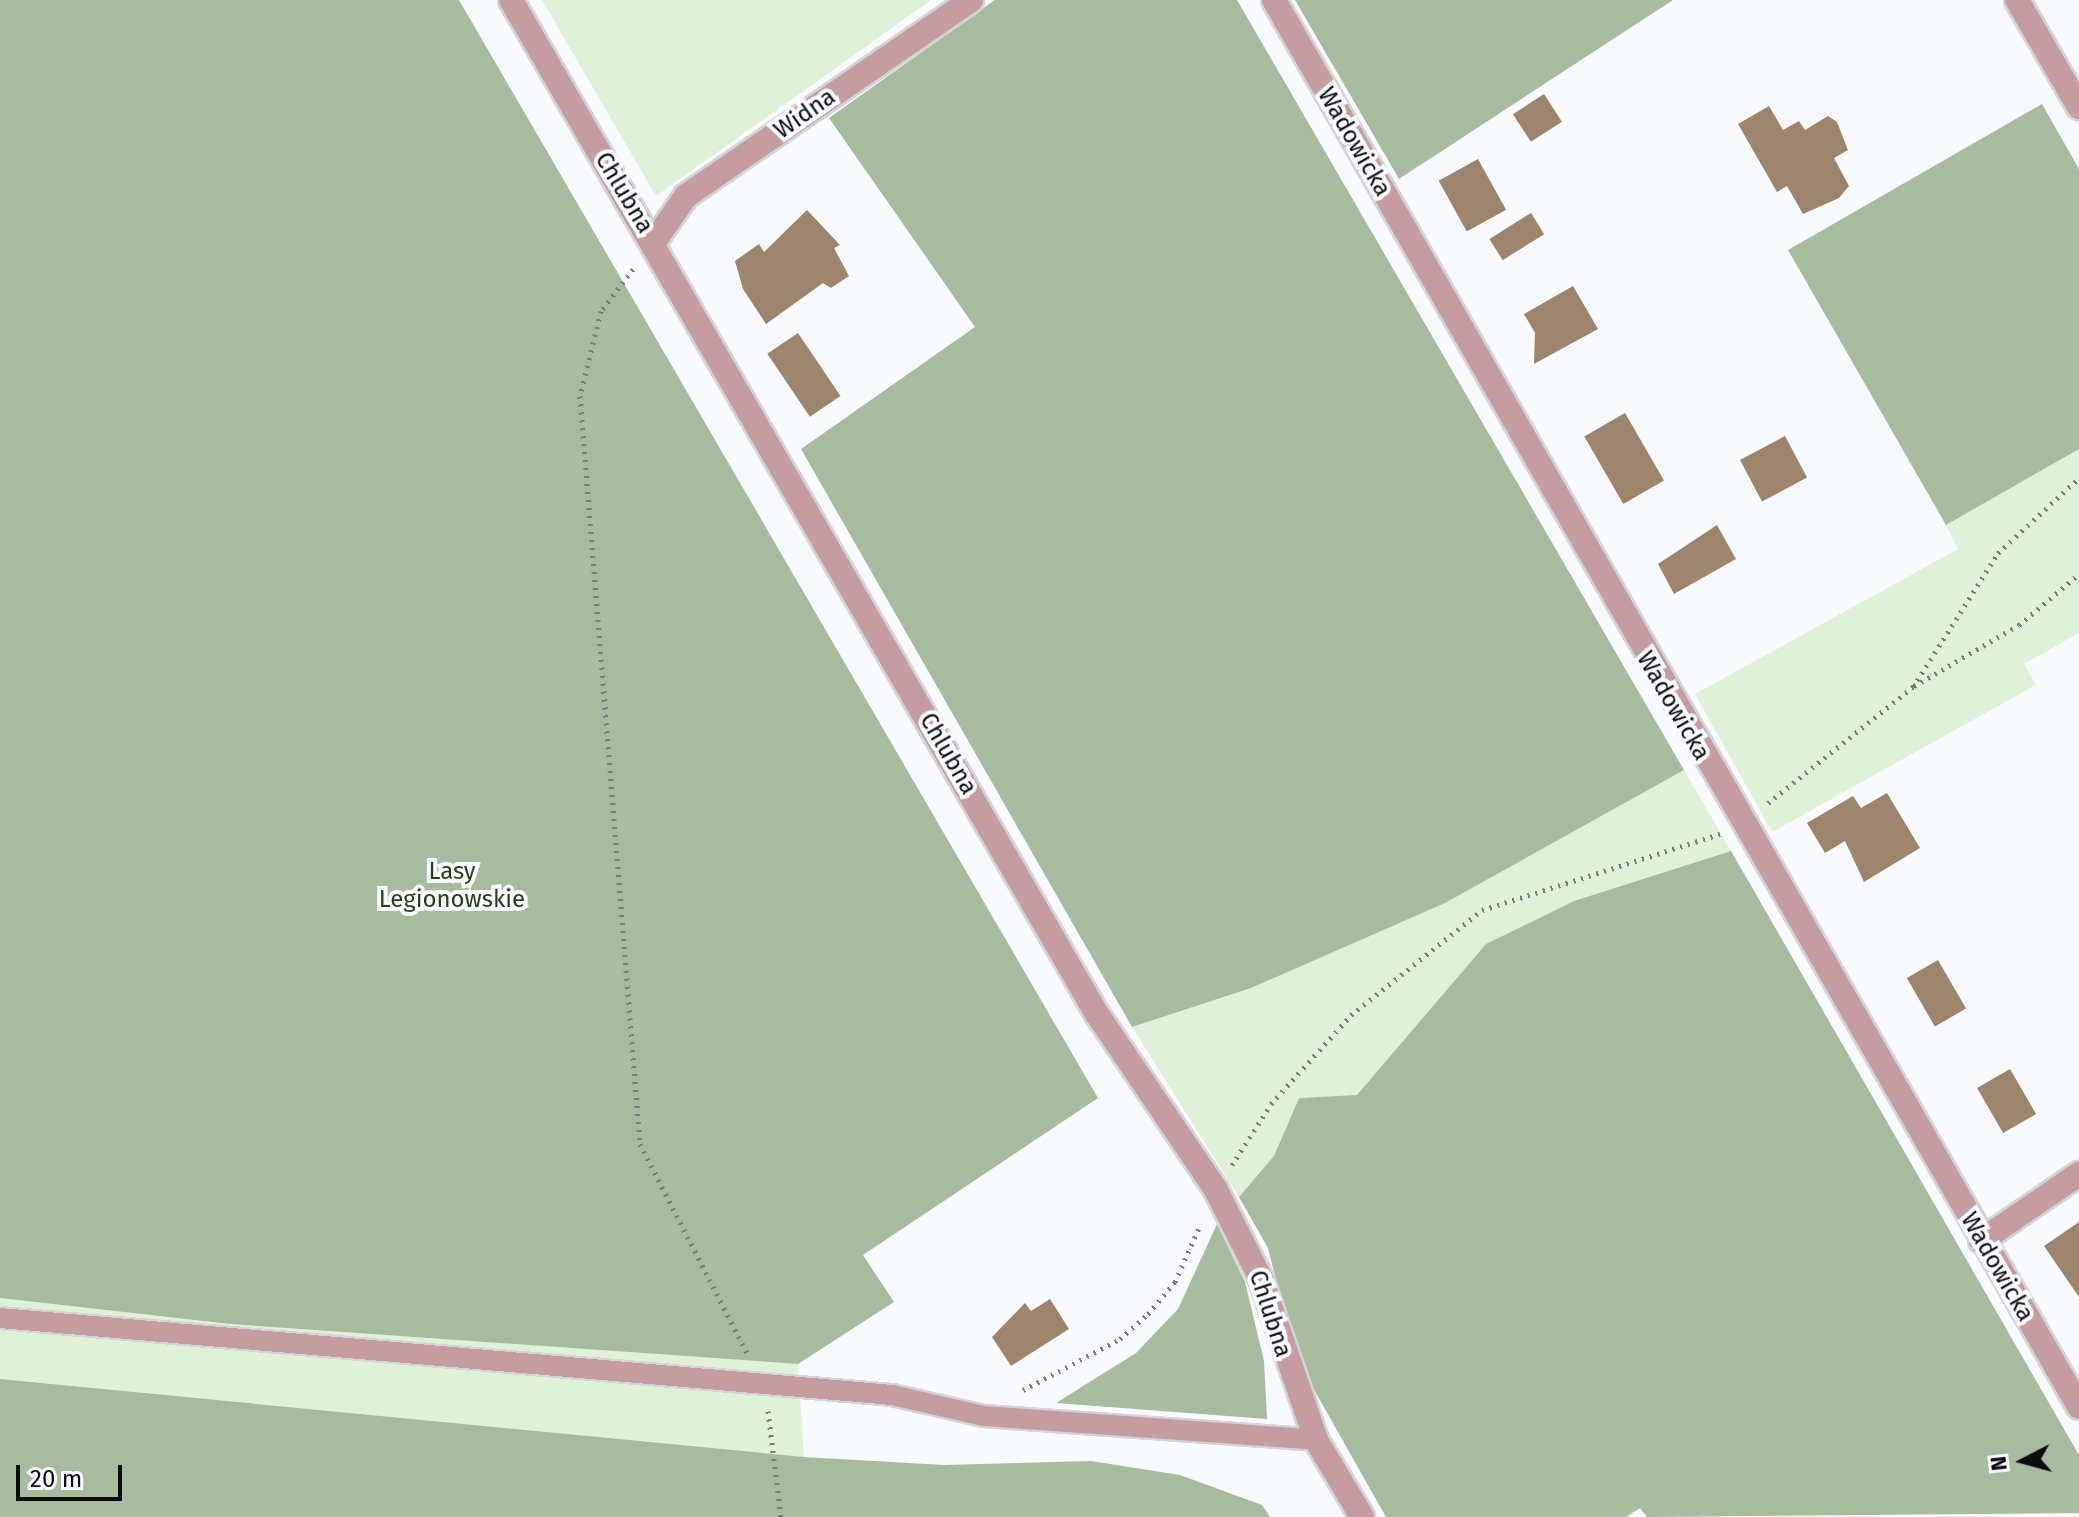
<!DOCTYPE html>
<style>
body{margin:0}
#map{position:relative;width:2079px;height:1517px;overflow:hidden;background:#f9fafd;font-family:"Fira Sans",sans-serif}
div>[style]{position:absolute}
.green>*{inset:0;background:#dff1d7}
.forest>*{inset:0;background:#a7bb9e}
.building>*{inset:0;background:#9d846d;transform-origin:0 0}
.path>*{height:5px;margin-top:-2.5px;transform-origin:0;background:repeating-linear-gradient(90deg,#7b7b7e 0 2px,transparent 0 8px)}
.roads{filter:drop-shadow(2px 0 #d3d4d7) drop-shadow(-2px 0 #d3d4d7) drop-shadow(0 2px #d3d4d7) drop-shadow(0 -2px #d3d4d7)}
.lane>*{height:20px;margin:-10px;padding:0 10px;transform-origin:10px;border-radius:10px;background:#c59da1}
.street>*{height:24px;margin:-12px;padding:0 12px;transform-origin:12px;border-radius:12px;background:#c59da1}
span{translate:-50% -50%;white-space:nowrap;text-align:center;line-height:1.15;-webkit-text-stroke:8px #f9fafd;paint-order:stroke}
.street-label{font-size:24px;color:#0c0c0f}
.park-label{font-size:24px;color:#264217}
.north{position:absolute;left:1983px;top:1421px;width:80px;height:80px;-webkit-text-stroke:6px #f9fafd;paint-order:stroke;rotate:264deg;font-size:22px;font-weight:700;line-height:32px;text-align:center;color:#0c0c0f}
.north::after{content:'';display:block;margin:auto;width:28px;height:36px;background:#0c0c0f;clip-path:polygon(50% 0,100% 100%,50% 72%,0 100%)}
.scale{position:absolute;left:16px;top:1465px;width:106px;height:36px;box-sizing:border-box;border:4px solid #0c0c0f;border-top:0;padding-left:10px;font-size:24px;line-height:28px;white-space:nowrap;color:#0c0c0f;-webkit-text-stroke:6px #f9fafd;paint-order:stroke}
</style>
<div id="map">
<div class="green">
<div style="clip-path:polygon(542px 0,931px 0,656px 196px)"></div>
<div style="clip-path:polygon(2079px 449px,2079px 633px,2024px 664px,2036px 685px,1772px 832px,1695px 694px,1958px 549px,1946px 525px)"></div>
<div style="clip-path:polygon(1684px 770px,1731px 851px,1574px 901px,1486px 944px,1357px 1095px,1299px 1098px,1274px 1156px,1239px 1197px,1132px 1027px,1251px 988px,1445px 903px)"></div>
<div style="clip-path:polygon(0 1298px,230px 1324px,798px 1364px,804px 1457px,0 1379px)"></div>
</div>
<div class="forest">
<div style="clip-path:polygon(0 0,459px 0,1098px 1098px,863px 1255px,894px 1302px,798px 1364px,230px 1324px,0 1298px)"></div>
<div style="clip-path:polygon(995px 0,1237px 0,1684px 770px,1445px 903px,1251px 988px,1132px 1027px,801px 449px,975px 327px,829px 118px)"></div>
<div style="clip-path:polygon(1295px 0,1673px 0,1399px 179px)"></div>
<div style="clip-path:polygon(2042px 104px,2079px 169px,2079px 449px,1946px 525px,1788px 250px)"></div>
<div style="clip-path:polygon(1731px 851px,2079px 1455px,2079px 1513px,1647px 1517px,1640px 1508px,1626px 1517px,1386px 1517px,1295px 1356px,1268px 1248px,1239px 1197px,1274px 1156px,1299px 1098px,1357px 1095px,1486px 944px,1574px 901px)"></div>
<div style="clip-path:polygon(1217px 1224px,1245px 1282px,1264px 1361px,1267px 1419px,1056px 1403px,1136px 1353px,1178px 1309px)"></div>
<div style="clip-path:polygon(0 1379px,804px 1457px,944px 1465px,1091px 1461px,1180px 1475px,1262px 1505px,1270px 1517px,0 1517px)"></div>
</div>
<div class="building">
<div style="left:1544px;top:94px;width:33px;height:37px;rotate:57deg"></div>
<div style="clip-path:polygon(1769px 106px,1783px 130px,1799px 121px,1805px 130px,1828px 116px,1837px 122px,1848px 150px,1834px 158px,1849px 186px,1839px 198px,1803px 214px,1787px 186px,1777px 192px,1738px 124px)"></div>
<div style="left:1478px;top:159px;width:58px;height:45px;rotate:61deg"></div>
<div style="clip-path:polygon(807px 210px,840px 245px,834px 248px,849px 276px,831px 288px,823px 283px,766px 324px,743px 289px,735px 261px,759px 244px,764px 252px)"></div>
<div style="left:1531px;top:213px;width:25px;height:49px;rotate:58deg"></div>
<div style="clip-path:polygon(1573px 286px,1598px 329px,1534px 364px,1535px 333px,1524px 314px)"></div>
<div style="left:798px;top:333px;width:76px;height:37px;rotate:56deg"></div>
<div style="left:1625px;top:413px;width:78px;height:47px;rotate:60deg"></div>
<div style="left:1785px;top:436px;width:47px;height:51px;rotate:62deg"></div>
<div style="clip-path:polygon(1717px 525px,1736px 559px,1674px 594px,1658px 564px)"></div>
<div style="clip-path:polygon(1887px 793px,1920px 848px,1864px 882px,1845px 841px,1825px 853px,1807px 823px,1853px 796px,1861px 808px)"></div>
<div style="left:1938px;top:960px;width:56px;height:36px;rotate:60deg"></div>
<div style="left:2010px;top:1069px;width:52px;height:38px;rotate:60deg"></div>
<div style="clip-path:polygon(2079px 1222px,2079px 1297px,2044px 1246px)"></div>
<div style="clip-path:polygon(1050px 1299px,1069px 1329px,1011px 1366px,992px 1337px,1025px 1303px,1031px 1311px)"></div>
</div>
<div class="path">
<div style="left:633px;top:269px;width:53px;rotate:127.3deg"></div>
<div style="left:601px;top:311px;width:88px;rotate:103.9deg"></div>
<div style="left:580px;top:396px;width:750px;rotate:85.41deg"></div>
<div style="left:640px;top:1144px;width:239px;rotate:62.9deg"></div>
<div style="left:1914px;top:686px;width:121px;rotate:-30.2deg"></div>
<div style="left:2019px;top:625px;width:79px;rotate:-40.4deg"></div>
<div style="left:1768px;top:803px;width:186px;rotate:-38.7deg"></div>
<div style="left:1913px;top:687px;width:159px;rotate:-57.6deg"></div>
<div style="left:1998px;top:553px;width:110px;rotate:-42.8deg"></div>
<div style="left:1232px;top:1165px;width:72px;rotate:-57.4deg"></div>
<div style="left:1271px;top:1104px;width:120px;rotate:-48deg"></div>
<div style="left:1351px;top:1015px;width:168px;rotate:-38.7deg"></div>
<div style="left:1482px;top:910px;width:250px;rotate:-17.7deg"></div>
<div style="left:1023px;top:1390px;width:110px;rotate:-27.7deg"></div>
<div style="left:1120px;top:1339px;width:38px;rotate:-42deg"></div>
<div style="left:1148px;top:1314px;width:42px;rotate:-49.8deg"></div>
<div style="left:1175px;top:1282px;width:64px;rotate:-66.2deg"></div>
<div style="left:768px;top:1411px;width:107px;rotate:83deg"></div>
</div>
<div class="roads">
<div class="lane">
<div style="left:0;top:1318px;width:895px;rotate:4.93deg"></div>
<div style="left:892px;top:1395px;width:94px;rotate:12.9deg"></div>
<div style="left:984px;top:1416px;width:333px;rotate:4.1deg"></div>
</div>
<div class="street">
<div style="left:511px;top:0;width:1171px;rotate:59.98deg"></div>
<div style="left:1097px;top:1014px;width:212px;rotate:55.9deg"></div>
<div style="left:1216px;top:1190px;width:100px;rotate:63.2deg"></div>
<div style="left:1261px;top:1279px;width:170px;rotate:71.1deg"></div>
<div style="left:1316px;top:1440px;width:90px;rotate:59.1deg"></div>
<div style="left:1274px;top:0;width:1621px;rotate:60.22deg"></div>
<div style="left:2017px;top:0;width:124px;rotate:59.9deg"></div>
<div style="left:654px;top:242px;width:56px;rotate:-55.2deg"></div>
<div style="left:686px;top:196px;width:346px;rotate:-34.5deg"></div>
<div style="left:1981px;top:1241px;width:119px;rotate:-34.4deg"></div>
</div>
</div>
<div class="street-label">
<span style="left:805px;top:114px;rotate:-35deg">Widna</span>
<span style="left:1354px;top:142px;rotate:60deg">Wadowicka</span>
<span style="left:624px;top:193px;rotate:59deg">Chlubna</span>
<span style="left:1673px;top:706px;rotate:60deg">Wadowicka</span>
<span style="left:948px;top:754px;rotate:60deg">Chlubna</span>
<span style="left:1997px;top:1267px;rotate:60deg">Wadowicka</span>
<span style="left:1270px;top:1314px;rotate:72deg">Chlubna</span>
</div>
<div class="park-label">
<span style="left:452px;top:886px">Lasy<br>Legionowskie</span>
</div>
<div class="north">N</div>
<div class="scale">20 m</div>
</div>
